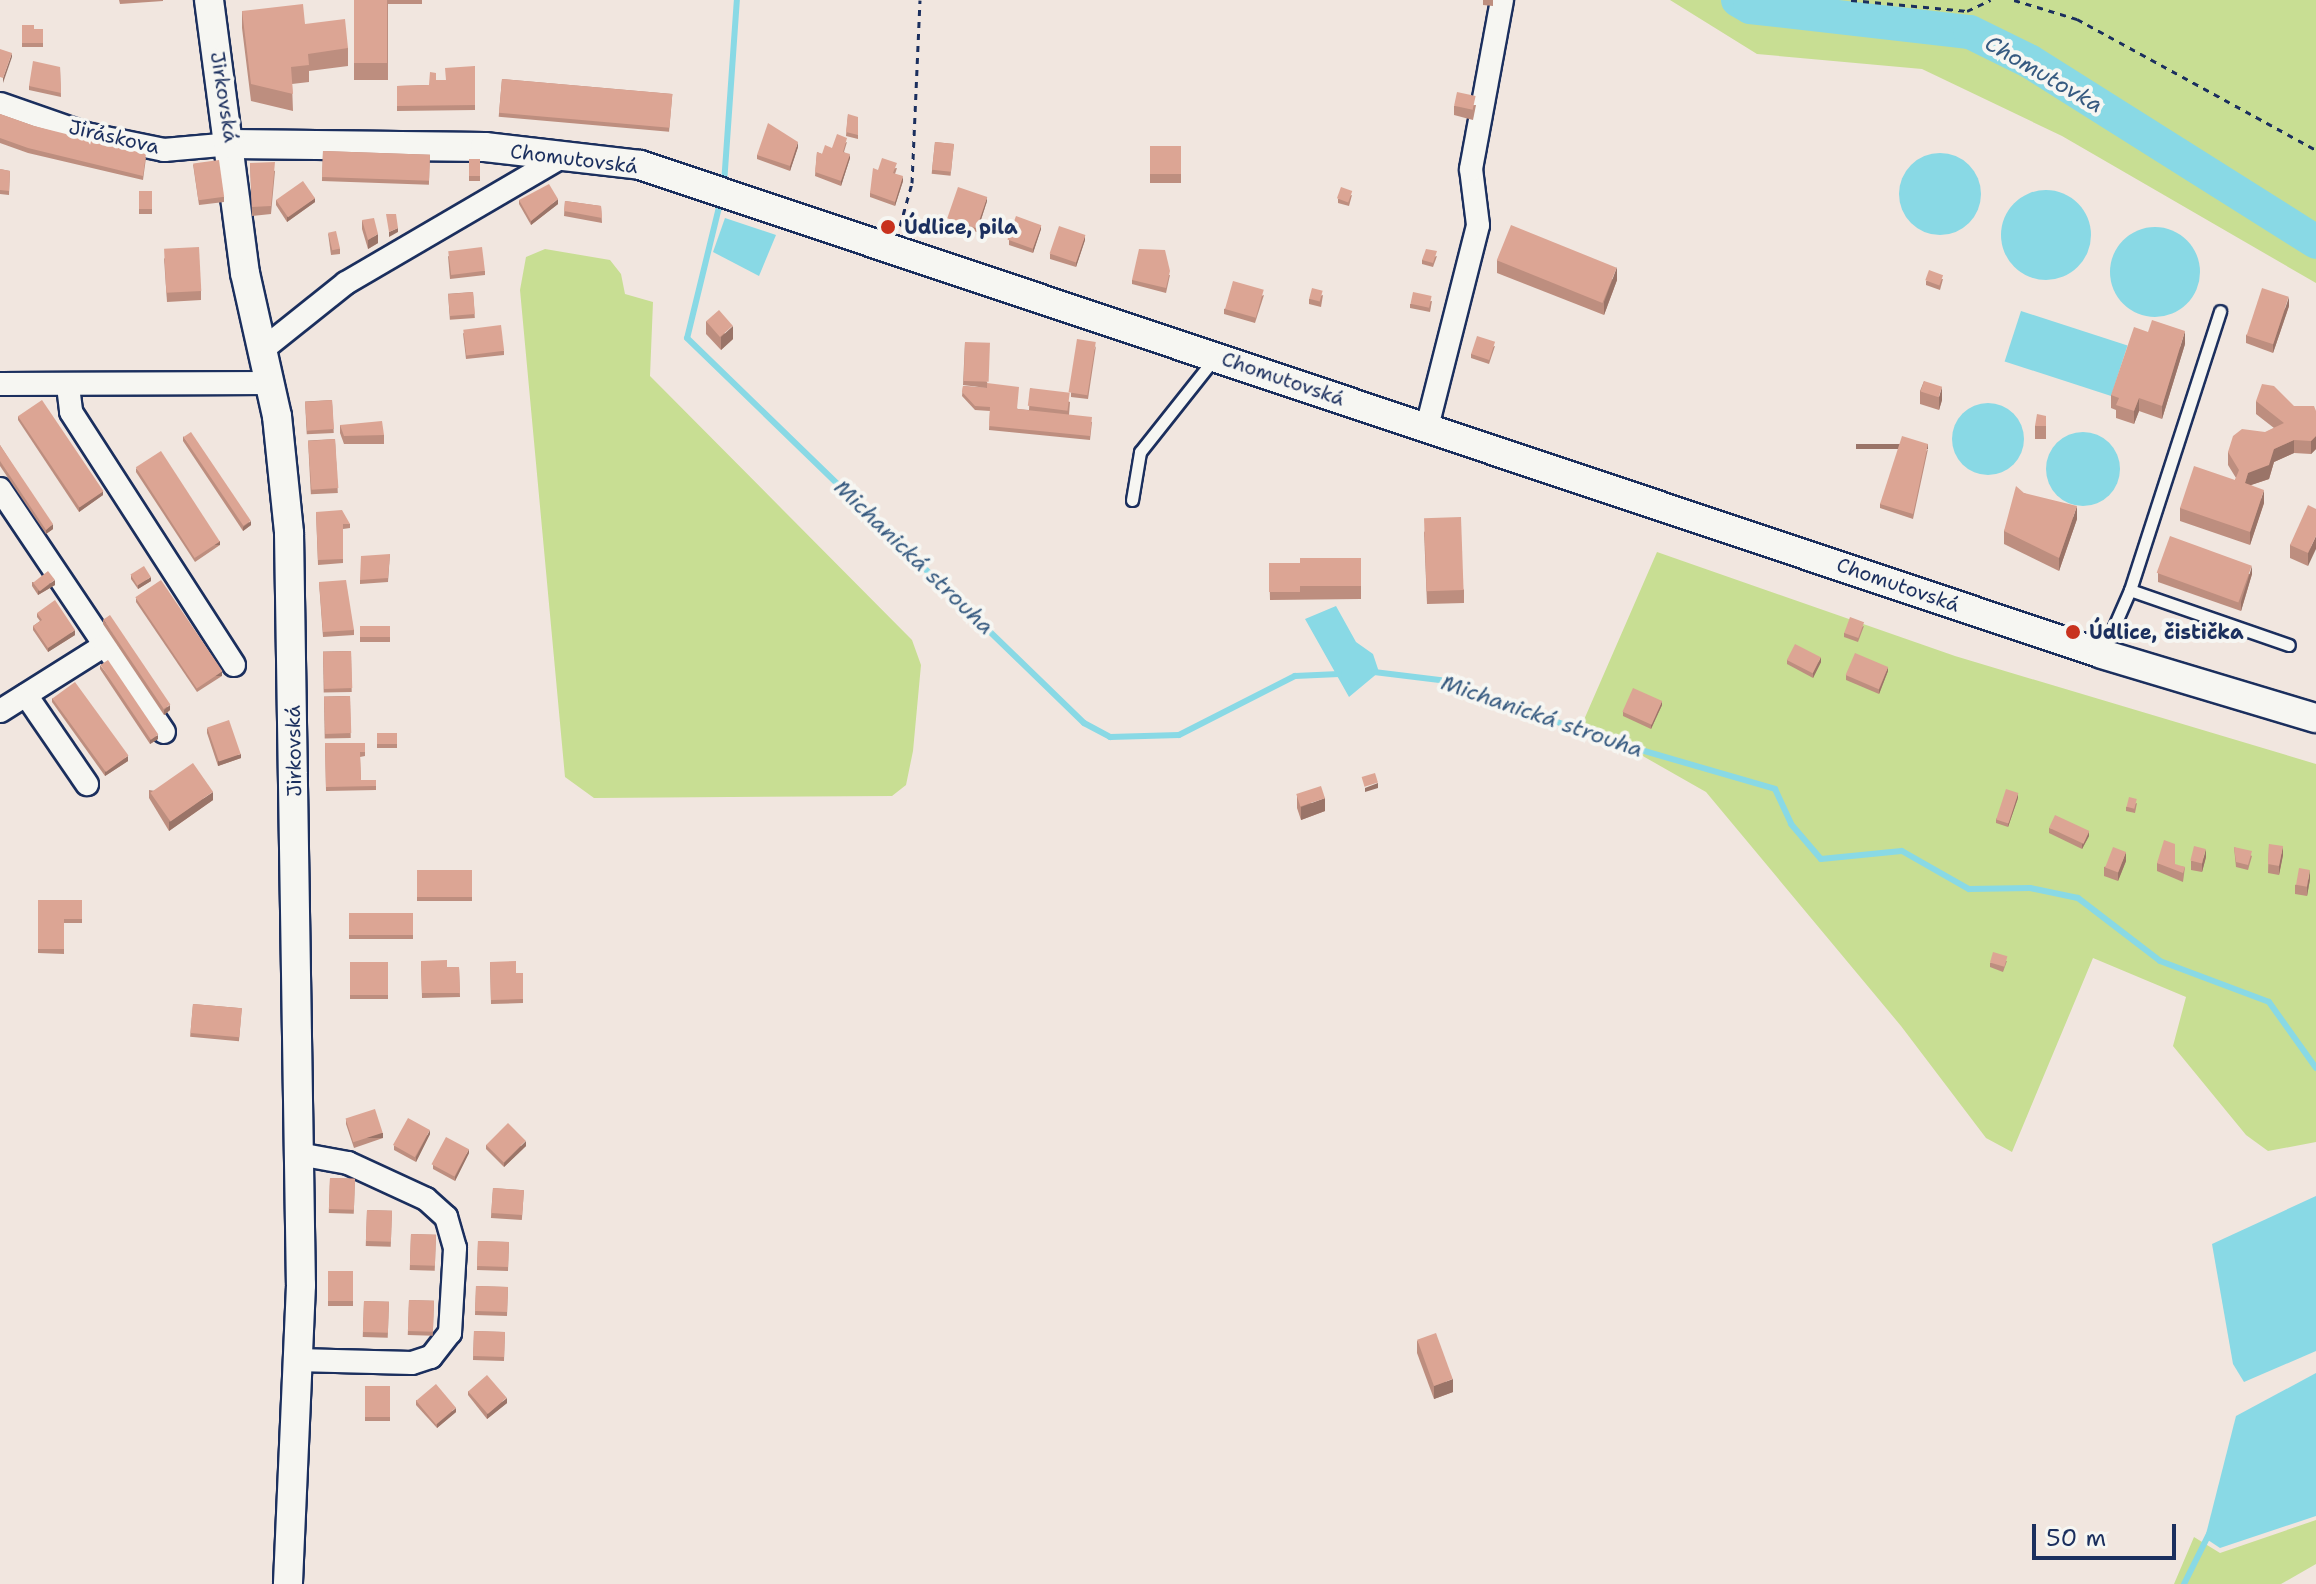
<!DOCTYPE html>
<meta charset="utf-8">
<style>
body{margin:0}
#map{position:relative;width:2316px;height:1584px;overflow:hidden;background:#f1e6df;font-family:"Shantell Sans",sans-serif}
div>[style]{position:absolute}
.green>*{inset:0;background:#c8de93}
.water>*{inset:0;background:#89d9e5;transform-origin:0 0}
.round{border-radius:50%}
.stream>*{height:6px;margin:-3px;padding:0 3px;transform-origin:3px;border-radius:3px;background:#89d9e5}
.river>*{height:34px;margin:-17px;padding:0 17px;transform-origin:17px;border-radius:17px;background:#89d9e5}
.path>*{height:3px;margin-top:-1.5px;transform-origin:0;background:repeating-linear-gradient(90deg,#1b2f5e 0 6px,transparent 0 12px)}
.roads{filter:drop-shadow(2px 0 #1b2f5e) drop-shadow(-2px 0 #1b2f5e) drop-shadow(0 2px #1b2f5e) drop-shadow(0 -2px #1b2f5e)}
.service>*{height:11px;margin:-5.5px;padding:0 5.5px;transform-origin:5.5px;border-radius:5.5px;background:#f6f6f2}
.minor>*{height:22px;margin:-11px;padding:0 11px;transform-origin:11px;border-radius:11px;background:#f6f6f2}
.tertiary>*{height:28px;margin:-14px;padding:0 14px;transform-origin:14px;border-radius:14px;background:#f6f6f2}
.wall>*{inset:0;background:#bd8e7f;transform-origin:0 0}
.shaded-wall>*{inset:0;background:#9a7468;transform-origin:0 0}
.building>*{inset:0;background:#dca594;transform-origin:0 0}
.dots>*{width:22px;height:22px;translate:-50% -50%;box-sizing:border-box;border:4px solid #f6f6f2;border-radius:50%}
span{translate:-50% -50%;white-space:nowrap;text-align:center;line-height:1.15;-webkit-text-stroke:8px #f6f6f2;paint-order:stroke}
.street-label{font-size:20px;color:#1b2f5e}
.poi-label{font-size:20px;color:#1b2f5e;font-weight:700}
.left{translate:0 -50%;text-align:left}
.water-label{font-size:22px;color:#365a80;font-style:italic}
.scale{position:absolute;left:2032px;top:1524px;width:144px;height:36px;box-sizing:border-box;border:4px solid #1b2f5e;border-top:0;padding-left:10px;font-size:24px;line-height:28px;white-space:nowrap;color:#1b2f5e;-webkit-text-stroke:6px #f6f6f2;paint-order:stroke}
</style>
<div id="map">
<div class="green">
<div style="clip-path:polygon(1670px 0,2316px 0,2316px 283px,2062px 136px,1922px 69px,1757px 54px)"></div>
<div style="clip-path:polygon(545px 249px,610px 260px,621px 274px,625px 294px,653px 302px,650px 376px,912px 640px,921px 665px,913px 751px,906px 785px,892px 796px,594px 798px,565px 777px,520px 290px,526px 257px)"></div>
<div style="clip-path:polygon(1657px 552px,1955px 656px,2316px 764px,2316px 1142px,2268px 1151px,2246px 1135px,2173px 1046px,2186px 997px,2093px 958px,2012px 1152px,1986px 1138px,1901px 1026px,1706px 792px,1583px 722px)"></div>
<div style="clip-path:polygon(2316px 1520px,2316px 1564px,2281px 1584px,2174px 1584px,2194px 1537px,2220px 1553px)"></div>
</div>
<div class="water">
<div class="round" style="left:1899px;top:153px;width:82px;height:82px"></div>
<div class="round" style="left:2001px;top:190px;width:90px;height:90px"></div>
<div style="clip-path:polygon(725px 218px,776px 235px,759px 276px,713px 252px)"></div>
<div class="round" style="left:2110px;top:227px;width:90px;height:90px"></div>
<div style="left:2021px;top:311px;width:112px;height:53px;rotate:18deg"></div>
<div class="round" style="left:1952px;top:403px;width:72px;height:72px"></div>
<div class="round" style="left:2046px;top:432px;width:74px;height:74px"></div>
<div style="clip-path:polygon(1336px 606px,1356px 642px,1373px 654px,1379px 672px,1349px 697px,1305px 619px)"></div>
<div style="clip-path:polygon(2316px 1196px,2316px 1351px,2244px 1382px,2233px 1364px,2212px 1244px)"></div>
<div style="clip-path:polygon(2316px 1373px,2316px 1516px,2220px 1548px,2205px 1538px,2236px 1416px)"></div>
</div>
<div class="stream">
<div style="left:724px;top:184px;width:184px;rotate:-86deg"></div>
<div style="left:721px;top:199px;width:143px;rotate:103.7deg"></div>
<div style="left:687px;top:338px;width:553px;rotate:44.12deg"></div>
<div style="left:1084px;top:723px;width:30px;rotate:28deg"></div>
<div style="left:1110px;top:737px;width:69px;rotate:-1.7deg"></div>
<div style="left:1179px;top:735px;width:130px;rotate:-27deg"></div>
<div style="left:1295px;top:676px;width:44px;rotate:-2.6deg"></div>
<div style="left:1374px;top:672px;width:66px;rotate:6.9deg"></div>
<div style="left:1440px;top:680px;width:181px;rotate:19.7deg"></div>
<div style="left:1610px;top:741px;width:172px;rotate:16.2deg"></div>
<div style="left:1775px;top:789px;width:38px;rotate:65deg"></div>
<div style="left:1791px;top:824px;width:46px;rotate:49.4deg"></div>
<div style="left:1821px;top:859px;width:81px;rotate:-5.6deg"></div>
<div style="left:1902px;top:851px;width:77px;rotate:29.6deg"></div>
<div style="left:1969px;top:889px;width:61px;rotate:-0.9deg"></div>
<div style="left:2030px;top:888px;width:49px;rotate:11.8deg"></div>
<div style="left:2078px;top:898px;width:103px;rotate:37.5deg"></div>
<div style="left:2160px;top:961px;width:116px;rotate:20.6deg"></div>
<div style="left:2269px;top:1002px;width:81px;rotate:54.5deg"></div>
<div style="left:2184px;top:1584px;width:56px;rotate:-63.4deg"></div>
</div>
<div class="river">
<div style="left:1738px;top:0;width:14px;rotate:30deg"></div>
<div style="left:1750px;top:7px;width:221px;rotate:6.5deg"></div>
<div style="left:1970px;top:32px;width:66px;rotate:26.2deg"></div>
<div style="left:2029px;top:61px;width:339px;rotate:32.2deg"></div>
</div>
<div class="path">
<div style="left:1851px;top:0;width:117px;rotate:5.4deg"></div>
<div style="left:1967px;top:11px;width:26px;rotate:-25deg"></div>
<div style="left:2014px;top:0;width:66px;rotate:16.8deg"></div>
<div style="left:2077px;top:19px;width:273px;rotate:28.7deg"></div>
<div style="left:900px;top:226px;width:45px;rotate:-74.4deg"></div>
<div style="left:912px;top:183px;width:183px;rotate:-87.5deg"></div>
</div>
<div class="roads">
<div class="service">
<div style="left:1132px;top:500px;width:49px;rotate:-80.5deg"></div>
<div style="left:1140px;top:452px;width:117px;rotate:-51.6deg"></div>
<div style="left:2130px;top:590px;width:168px;rotate:19.1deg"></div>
<div style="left:2102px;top:654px;width:70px;rotate:-66.4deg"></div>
<div style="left:2130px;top:590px;width:293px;rotate:-72.1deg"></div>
</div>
<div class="minor">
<div style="left:0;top:104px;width:91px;rotate:19.2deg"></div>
<div style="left:86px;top:134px;width:80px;rotate:11.6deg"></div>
<div style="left:164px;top:150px;width:68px;rotate:-5deg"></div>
<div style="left:262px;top:350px;width:107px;rotate:-38.6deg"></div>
<div style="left:346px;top:283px;width:250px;rotate:-30.3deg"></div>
<div style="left:0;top:384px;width:270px;rotate:-0.2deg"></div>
<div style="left:68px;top:386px;width:26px;rotate:83deg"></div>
<div style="left:71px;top:412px;width:301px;rotate:57.2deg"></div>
<div style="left:1427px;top:427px;width:208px;rotate:-75.8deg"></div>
<div style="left:1478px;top:225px;width:56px;rotate:-97.1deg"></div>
<div style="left:1471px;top:169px;width:172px;rotate:-79.6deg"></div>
<div style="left:0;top:489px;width:188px;rotate:56.1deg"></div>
<div style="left:105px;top:645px;width:124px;rotate:147.8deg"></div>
<div style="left:105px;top:645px;width:105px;rotate:55.9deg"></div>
<div style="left:26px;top:695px;width:108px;rotate:55.6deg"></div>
<div style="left:297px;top:1360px;width:115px;rotate:1.5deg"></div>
<div style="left:412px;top:1363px;width:20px;rotate:-18deg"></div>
<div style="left:431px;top:1357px;width:31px;rotate:-52deg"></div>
<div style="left:450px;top:1333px;width:85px;rotate:-86.6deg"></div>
<div style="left:455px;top:1248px;width:32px;rotate:-106deg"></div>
<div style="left:446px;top:1217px;width:27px;rotate:-138deg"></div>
<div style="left:426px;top:1199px;width:86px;rotate:-155.2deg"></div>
<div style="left:348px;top:1163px;width:50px;rotate:-169.6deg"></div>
</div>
<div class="tertiary">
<div style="left:209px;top:0;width:275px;rotate:82.5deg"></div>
<div style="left:245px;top:273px;width:147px;rotate:77.4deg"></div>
<div style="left:277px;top:416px;width:118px;rotate:84.1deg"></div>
<div style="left:289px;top:533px;width:752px;rotate:89.09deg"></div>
<div style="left:301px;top:1285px;width:299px;rotate:92.5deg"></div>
<div style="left:232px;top:144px;width:253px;rotate:0.7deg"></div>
<div style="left:485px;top:147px;width:156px;rotate:6.6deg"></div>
<div style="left:640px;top:165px;width:1542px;rotate:18.49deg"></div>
<div style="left:2102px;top:654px;width:223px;rotate:16.7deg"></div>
</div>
</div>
<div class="wall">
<div style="clip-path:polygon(119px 0,163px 0,163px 1px,120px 4px)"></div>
<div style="left:354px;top:0;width:34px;height:80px"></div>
<div style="left:388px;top:0;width:34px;height:4px"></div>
<div style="clip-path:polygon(1483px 0,1493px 0,1493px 6px,1483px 5px)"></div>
<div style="clip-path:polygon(242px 11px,348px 48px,348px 66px,309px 71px,309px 82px,292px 84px,293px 111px,251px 101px,242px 28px)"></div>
<div style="clip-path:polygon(22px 25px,34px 29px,43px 29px,43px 47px,22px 47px)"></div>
<div style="clip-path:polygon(475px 66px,475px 110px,397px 111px,397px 86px,429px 85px,436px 80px,446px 80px)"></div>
<div style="clip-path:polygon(60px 67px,61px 97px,29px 90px,29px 86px)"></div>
<div style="left:502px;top:79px;width:171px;height:38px;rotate:5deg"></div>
<div style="clip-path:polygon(1476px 105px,1473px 120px,1454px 115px,1454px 106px)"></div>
<div style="clip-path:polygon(0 114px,34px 126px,146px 158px,143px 180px,28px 153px,0 143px)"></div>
<div style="clip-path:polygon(848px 114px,858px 135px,858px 139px,846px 136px)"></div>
<div style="clip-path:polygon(847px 142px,844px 152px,850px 158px,841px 186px,815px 176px,817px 152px,822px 154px,832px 148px)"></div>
<div style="left:935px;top:142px;width:19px;height:32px;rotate:6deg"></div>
<div style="left:1181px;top:146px;width:37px;height:31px;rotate:90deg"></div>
<div style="clip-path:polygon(798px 147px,790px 171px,757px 159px,757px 155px)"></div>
<div style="left:323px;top:151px;width:107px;height:30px;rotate:2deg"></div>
<div style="left:469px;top:159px;width:11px;height:22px"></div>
<div style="clip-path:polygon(250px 163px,275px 171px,271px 214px,252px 216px)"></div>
<div style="clip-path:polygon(193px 164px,224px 197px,224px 202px,199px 205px)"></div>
<div style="clip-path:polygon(897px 168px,895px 174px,903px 181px,895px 206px,870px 197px,870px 193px,878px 170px)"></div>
<div style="clip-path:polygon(0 169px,10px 171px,9px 195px,0 194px)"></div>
<div style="left:139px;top:191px;width:13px;height:23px"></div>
<div style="clip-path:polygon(1352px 195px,1349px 206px,1338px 203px,1338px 199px)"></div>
<div style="clip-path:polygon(276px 200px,315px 202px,287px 222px,276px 205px)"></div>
<div style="clip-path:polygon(519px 200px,558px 204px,531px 225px,519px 204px)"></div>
<div style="clip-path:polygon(565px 201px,601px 206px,602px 223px,564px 216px)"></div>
<div style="clip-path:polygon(987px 201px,977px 232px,951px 224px,951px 219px)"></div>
<div style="clip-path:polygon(362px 220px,378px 243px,368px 249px,362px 229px)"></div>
<div style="clip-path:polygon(1041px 229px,1033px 253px,1009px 245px,1009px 240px)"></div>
<div style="clip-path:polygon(328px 233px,340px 249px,340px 254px,331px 255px)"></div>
<div style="clip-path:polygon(1085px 240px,1076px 267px,1050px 259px,1050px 254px)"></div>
<div style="clip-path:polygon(448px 256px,485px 271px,485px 275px,450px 279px)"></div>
<div style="clip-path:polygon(1437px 256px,1433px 267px,1422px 264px,1422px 260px)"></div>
<div style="clip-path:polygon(164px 258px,201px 291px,201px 300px,167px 302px)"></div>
<div style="clip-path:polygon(1497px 260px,1617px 280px,1604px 315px,1497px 273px)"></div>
<div style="clip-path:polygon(1170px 275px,1166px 293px,1132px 284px,1132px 280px)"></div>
<div style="clip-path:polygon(1943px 279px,1940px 290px,1926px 285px,1926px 281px)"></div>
<div style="left:473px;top:292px;width:26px;height:25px;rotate:86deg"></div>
<div style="clip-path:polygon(1264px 295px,1255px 323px,1224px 314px,1224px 309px)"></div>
<div style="clip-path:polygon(1323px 295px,1321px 307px,1309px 304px,1309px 299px)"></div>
<div style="clip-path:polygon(1432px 301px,1430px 312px,1410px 308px,1410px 304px)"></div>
<div style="clip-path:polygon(2289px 306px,2273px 353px,2246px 343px,2246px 335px)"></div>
<div style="clip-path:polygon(706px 321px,733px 339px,721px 350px,706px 334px)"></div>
<div style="clip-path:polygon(463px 333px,504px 351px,504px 355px,466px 359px)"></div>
<div style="clip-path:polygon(965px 342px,988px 384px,1018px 409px,1029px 410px,1030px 388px,1070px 402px,1069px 415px,1092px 422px,1090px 440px,989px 430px,990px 411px,975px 410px,962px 396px,963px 386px,987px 388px,963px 385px)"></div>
<div style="clip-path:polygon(2185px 344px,2162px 419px,2139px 411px,2134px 424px,2116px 418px,2116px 410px,2111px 408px,2111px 395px)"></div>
<div style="clip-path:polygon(1096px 346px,1088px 399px,1071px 397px,1071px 393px)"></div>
<div style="clip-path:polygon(1495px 346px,1489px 364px,1471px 358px,1471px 354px)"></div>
<div style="clip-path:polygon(1924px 381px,1942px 400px,1939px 410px,1920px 404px,1920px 391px)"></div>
<div style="left:332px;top:400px;width:33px;height:27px;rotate:87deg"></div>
<div style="clip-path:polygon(2256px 401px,2316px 411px,2316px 449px,2311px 454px,2294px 453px,2274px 462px,2269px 479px,2251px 485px,2264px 503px,2250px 545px,2180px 521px,2180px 508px,2235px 480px,2236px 478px,2228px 465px,2228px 452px,2274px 428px,2256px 414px)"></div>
<div style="clip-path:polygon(18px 416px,103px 495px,79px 512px,18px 420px)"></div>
<div style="clip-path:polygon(2046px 416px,2046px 439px,2035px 439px,2035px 426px)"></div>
<div style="clip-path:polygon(340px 425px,384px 435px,384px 444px,344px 444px,340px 433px)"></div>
<div style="clip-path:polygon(183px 436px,251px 525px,243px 531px,183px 441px)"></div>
<div style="left:335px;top:439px;width:54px;height:27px;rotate:87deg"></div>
<div style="clip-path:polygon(0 445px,53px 529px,46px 534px,0 466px)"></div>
<div style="clip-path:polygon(1928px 449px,1913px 519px,1880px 508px,1880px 504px)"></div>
<div style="clip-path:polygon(136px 468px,220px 545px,195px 562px,136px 472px)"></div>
<div style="clip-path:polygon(2024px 493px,2077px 519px,2059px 571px,2004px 544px,2004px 531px)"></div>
<div style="clip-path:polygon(2316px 509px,2308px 566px,2290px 558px,2290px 545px)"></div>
<div style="clip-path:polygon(316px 512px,350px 524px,350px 528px,343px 529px,343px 563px,318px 565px)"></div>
<div style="clip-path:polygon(1424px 531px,1464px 590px,1464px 603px,1427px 604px)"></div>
<div style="clip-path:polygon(390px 554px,388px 582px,360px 584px,360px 580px)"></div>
<div style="clip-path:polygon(1361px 558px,1361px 599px,1270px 600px,1269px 563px,1300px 563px)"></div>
<div style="clip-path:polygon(2158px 573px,2252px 574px,2241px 611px,2158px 582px)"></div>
<div style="clip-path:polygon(131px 575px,151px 581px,138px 589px,131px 579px)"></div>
<div style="clip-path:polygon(32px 582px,55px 585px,38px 595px,32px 586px)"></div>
<div style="clip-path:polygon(319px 582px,354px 630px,354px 635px,323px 637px)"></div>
<div style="clip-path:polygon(136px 598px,222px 676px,197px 692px,136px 602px)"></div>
<div style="clip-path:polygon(37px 613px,75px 635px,48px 652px,33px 630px,33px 626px,40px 621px,37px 617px)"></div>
<div style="clip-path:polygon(103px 619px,170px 710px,164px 715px,103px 624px)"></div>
<div style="left:390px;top:626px;width:16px;height:30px;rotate:90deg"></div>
<div style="clip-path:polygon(1864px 626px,1858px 642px,1844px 637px,1844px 633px)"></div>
<div style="left:351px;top:651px;width:41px;height:28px;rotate:89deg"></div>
<div style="clip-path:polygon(1787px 660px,1821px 662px,1813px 678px,1787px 664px)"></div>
<div style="clip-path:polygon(100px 665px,158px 739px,150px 744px,100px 669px)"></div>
<div style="clip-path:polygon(1888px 671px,1879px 694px,1846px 680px,1846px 675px)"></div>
<div style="left:350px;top:696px;width:42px;height:26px;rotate:89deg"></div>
<div style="clip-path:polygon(52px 698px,128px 761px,105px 776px,52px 702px)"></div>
<div style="clip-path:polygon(1662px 705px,1651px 729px,1623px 716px,1623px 712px)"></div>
<div style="clip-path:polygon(207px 728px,241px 758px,218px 766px,207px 733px)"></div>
<div style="left:377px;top:733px;width:20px;height:15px"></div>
<div style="clip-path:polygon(325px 743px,365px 743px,365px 756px,360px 757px,361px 780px,376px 780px,376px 790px,326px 791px)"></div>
<div style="clip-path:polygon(149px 790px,213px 800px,169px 831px,149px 798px)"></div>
<div style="clip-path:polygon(1297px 795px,1325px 811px,1301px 820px,1297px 808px)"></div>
<div style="clip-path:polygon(2018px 798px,2008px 827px,1996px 823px,1996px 819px)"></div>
<div style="clip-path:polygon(2137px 803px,2135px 813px,2126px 811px,2126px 807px)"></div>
<div style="clip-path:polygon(2049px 828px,2089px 836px,2082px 849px,2049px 833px)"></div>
<div style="clip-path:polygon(2269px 844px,2283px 855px,2279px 875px,2268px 873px)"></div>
<div style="clip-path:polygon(2234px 847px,2252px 856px,2248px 870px,2236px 867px)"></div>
<div style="clip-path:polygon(2206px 857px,2202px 872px,2191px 870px,2191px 861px)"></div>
<div style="clip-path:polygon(2126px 861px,2118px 881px,2104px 876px,2104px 867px)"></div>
<div style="clip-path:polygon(2157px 863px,2185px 867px,2183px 882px,2157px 871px)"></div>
<div style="left:417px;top:870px;width:55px;height:31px"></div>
<div style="clip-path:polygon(2310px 879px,2307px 896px,2295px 894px,2295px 885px)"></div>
<div style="clip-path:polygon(38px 900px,82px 900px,82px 923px,64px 923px,64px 954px,38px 953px)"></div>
<div style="left:413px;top:913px;width:26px;height:64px;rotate:90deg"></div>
<div style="clip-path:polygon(421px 961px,447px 967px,459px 967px,460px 997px,422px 998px)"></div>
<div style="clip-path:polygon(2007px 961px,2003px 972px,1990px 967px,1990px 963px)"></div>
<div style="left:350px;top:962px;width:38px;height:37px"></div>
<div style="clip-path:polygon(490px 962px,516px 973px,523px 973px,523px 1003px,491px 1004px)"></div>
<div style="left:193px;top:1004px;width:49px;height:33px;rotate:5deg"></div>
<div style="clip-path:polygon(346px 1120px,383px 1138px,354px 1148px,346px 1124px)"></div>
<div style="clip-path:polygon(430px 1134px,416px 1162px,394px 1150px,394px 1146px)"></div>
<div style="clip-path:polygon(486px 1145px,526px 1146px,504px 1167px,486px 1149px)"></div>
<div style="clip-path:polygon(469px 1153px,455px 1181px,433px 1169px,433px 1165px)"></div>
<div style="left:330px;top:1178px;width:25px;height:35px;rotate:2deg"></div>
<div style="left:493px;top:1188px;width:31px;height:30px;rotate:4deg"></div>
<div style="left:367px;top:1210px;width:25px;height:36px;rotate:2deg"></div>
<div style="left:411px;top:1234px;width:25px;height:36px;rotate:2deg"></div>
<div style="left:478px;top:1241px;width:31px;height:29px;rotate:2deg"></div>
<div style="left:328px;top:1271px;width:25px;height:35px"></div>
<div style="left:476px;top:1286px;width:32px;height:29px;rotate:2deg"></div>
<div style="left:409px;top:1300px;width:25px;height:35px;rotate:2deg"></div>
<div style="left:364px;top:1301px;width:25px;height:36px;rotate:2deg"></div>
<div style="left:474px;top:1331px;width:31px;height:29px;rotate:2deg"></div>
<div style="clip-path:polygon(1417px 1340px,1453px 1392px,1434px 1399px,1417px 1353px)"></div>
<div style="left:365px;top:1386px;width:25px;height:35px"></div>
<div style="clip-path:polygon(468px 1391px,507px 1403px,487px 1419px,468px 1395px)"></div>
<div style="clip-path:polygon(416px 1400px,456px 1412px,437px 1428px,416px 1405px)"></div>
</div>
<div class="shaded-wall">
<div style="clip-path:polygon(12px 53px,12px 57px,3px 83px,3px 78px)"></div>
<div style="clip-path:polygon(798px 142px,798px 147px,790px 171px,790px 166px)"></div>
<div style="clip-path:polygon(850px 154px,850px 158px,841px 186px,841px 181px)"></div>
<div style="clip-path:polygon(903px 176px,903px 181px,895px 206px,895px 202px)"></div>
<div style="clip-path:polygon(987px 197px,987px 201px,977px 232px,977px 228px)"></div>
<div style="clip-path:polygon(315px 198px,315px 202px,287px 222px,287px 217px)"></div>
<div style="clip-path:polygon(558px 199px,558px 204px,531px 225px,531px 221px)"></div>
<div style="clip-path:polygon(1041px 225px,1041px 229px,1033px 253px,1033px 248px)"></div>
<div style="clip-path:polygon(398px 228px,398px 232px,389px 237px,389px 232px)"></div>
<div style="clip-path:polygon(378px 234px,378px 243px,368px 249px,368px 240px)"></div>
<div style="clip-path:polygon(1085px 235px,1085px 240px,1076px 267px,1076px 263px)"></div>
<div style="clip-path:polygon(1617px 267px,1617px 280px,1604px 315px,1604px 302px)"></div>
<div style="clip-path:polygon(2289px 297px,2289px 306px,2273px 353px,2273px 344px)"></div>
<div style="clip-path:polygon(733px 326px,733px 339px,721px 350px,721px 337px)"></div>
<div style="clip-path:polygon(2185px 331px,2185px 344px,2162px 419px,2162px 406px)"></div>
<div style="clip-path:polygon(1942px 387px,1942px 400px,1939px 410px,1939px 397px)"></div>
<div style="clip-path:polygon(2139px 398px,2139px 411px,2134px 424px,2134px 411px)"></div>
<div style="clip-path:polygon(2316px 436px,2316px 449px,2311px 454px,2311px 441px)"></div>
<div style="clip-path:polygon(2294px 440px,2294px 453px,2274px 462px,2269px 479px,2248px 486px,2245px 483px,2248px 473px,2274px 449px)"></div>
<div style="left:1928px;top:444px;width:5px;height:72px;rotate:90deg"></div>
<div style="clip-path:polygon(2264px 490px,2264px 503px,2250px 545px,2250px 532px)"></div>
<div style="clip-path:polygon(103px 491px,103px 495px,79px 512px,79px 507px)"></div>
<div style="clip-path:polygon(2077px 506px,2077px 519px,2059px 571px,2059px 558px)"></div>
<div style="clip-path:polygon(251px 521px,251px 525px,243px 531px,243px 527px)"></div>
<div style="clip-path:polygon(53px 524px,53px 529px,46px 534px,46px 530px)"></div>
<div style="clip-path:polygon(2316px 536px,2316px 549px,2308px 566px,2308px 553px)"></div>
<div style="left:220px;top:541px;width:4px;height:30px;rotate:90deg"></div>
<div style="clip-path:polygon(2252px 566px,2252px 574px,2241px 611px,2241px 602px)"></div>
<div style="clip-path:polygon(151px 577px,151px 581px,138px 589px,138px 585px)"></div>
<div style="clip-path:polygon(55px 580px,55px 585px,38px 595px,38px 591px)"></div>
<div style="clip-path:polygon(75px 630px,75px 635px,48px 652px,48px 648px)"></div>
<div style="clip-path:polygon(1821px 657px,1821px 662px,1813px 678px,1813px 673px)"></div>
<div style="clip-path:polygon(1888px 667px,1888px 671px,1879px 694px,1879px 690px)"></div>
<div style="left:222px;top:672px;width:4px;height:30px;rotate:90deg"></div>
<div style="clip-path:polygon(1662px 701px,1662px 705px,1651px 729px,1651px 724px)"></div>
<div style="clip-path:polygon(170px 705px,170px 710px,164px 715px,164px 710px)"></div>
<div style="clip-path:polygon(158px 735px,158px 739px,150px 744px,150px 740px)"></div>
<div style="clip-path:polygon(241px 754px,241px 758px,218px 766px,218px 761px)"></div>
<div style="clip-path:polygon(128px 756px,128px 761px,105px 776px,105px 771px)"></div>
<div style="clip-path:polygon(1378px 783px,1378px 788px,1365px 792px,1365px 788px)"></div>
<div style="clip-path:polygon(213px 792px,213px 800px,169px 831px,169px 822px)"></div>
<div style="clip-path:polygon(2018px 793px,2018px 798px,2008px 827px,2008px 823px)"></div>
<div style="clip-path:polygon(1325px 798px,1325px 811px,1301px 820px,1301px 807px)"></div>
<div style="clip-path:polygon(2089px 831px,2089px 836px,2082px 849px,2082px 845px)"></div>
<div style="clip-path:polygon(2283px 846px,2283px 855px,2279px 875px,2279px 866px)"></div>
<div style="clip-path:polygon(2206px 849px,2206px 857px,2202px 872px,2202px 864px)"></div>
<div style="clip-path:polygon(2126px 852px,2126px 861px,2118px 881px,2118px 872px)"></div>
<div style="clip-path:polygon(2310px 870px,2310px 879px,2307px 896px,2307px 887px)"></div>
<div style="clip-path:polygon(430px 1130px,430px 1134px,416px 1162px,416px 1157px)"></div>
<div style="left:383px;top:1133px;width:5px;height:31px;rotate:90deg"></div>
<div style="clip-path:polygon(526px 1141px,526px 1146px,504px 1167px,504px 1163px)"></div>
<div style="clip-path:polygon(469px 1149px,469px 1153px,455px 1181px,455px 1177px)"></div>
<div style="clip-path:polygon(1453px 1379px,1453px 1392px,1434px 1399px,1434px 1386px)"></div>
<div style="clip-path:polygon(507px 1398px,507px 1403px,487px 1419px,487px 1414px)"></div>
<div style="clip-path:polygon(456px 1408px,456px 1412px,437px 1428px,437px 1424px)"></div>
</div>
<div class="building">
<div style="left:354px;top:0;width:33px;height:63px"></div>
<div style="clip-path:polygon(303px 4px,305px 24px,345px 19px,348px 48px,308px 54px,309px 65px,291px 67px,293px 94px,251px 84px,242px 11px)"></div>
<div style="clip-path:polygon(22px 25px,34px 25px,34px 29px,43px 29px,43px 43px,22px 43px)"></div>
<div style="clip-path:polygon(0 49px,12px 53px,3px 78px,0 77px)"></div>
<div style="clip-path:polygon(33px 61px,60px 67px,61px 93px,29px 86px)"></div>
<div style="clip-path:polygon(475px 66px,475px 105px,397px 106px,397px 86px,429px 85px,430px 72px,436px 73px,436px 80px,446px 80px,445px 68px)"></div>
<div style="left:502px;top:79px;width:171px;height:34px;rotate:5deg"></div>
<div style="left:1457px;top:92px;width:19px;height:14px;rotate:12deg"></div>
<div style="clip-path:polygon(0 114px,34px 126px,146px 154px,143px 176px,28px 148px,0 138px)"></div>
<div style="clip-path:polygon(848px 114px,858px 117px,858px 135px,846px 132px)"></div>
<div style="clip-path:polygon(768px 123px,798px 142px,790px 166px,757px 155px)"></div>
<div style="clip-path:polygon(837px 134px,847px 138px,843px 152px,850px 154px,841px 181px,815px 172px,817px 152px,822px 154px,825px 145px,832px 148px)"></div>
<div style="left:935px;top:142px;width:19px;height:28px;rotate:6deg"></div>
<div style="left:1181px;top:146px;width:28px;height:31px;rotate:90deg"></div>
<div style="left:323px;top:151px;width:107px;height:26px;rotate:2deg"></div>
<div style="clip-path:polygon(882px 158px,897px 163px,893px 173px,903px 176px,895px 202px,870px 193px,873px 168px,878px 170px)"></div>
<div style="left:469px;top:159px;width:11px;height:17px"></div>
<div style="left:219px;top:160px;width:37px;height:26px;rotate:82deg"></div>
<div style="clip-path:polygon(275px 162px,271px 206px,252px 207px,250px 163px)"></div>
<div style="clip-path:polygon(0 169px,10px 171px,9px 191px,0 190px)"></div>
<div style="left:303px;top:181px;width:21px;height:33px;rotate:55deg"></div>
<div style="clip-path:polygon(549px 184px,558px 199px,531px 221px,519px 200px)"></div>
<div style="left:958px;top:187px;width:31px;height:33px;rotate:19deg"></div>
<div style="left:1341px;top:187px;width:12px;height:12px;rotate:20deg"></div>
<div style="left:139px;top:191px;width:13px;height:18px"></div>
<div style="clip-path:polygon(565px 201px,601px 206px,602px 218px,564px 211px)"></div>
<div style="clip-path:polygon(386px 214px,396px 214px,398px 228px,389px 232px)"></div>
<div style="left:1016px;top:216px;width:27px;height:25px;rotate:20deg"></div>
<div style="clip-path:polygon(374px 218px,378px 234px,368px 240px,362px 220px)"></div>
<div style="left:1511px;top:225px;width:114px;height:38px;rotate:22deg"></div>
<div style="left:1059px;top:226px;width:28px;height:29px;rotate:19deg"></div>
<div style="left:336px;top:231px;width:18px;height:8px;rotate:77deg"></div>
<div style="left:199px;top:247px;width:44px;height:35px;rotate:87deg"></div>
<div style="left:482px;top:247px;width:24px;height:34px;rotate:83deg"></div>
<div style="clip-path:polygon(1139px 249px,1165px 250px,1170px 271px,1166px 288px,1132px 280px)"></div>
<div style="clip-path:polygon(1426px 249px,1437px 251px,1433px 263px,1422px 260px)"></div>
<div style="left:1929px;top:270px;width:15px;height:11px;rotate:20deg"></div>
<div style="left:1233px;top:281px;width:32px;height:29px;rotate:16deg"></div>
<div style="left:1312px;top:288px;width:11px;height:11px;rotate:15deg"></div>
<div style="left:2262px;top:288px;width:28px;height:50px;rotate:18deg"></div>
<div style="left:473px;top:292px;width:22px;height:25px;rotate:85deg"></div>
<div style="left:1413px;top:292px;width:19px;height:12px;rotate:12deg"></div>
<div style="left:719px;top:310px;width:21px;height:17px;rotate:49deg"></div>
<div style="clip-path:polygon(2152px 320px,2185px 331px,2162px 406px,2139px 398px,2134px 411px,2116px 405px,2119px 398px,2111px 395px,2134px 327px,2148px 332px)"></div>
<div style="left:501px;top:325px;width:26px;height:38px;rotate:83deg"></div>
<div style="left:1477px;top:336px;width:19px;height:19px;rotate:18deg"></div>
<div style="left:1077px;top:339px;width:19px;height:54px;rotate:9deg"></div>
<div style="left:965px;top:342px;width:25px;height:39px;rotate:2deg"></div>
<div style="left:1924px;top:381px;width:19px;height:11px;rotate:18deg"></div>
<div style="clip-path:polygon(987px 383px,1019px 387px,1017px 409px,1092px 417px,1090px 436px,989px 426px,990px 407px,975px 406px,962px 392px,963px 386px,987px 388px)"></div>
<div style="clip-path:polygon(2262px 384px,2274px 386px,2294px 406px,2314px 406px,2316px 411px,2316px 436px,2311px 441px,2294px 440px,2274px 449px,2269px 465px,2248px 473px,2245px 483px,2264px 490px,2250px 532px,2180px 508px,2194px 466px,2235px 480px,2239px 470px,2228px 452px,2233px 436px,2242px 429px,2265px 432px,2284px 423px,2256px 401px)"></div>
<div style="left:1030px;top:388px;width:40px;height:18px;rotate:7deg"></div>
<div style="left:42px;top:400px;width:110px;height:29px;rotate:56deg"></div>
<div style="left:332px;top:400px;width:29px;height:27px;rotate:86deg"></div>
<div style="clip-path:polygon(2037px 414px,2046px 416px,2046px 426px,2035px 426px)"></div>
<div style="clip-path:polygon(382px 421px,384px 435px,344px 436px,340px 425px)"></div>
<div style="left:191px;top:432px;width:107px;height:9px;rotate:56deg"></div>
<div style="clip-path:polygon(1902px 436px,1928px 444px,1913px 514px,1880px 504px)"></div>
<div style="left:335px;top:439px;width:49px;height:27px;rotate:86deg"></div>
<div style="clip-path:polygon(0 445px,53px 524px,46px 530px,0 461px)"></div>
<div style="left:161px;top:451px;width:108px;height:30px;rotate:57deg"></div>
<div style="clip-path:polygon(2016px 486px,2024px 493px,2077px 506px,2059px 558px,2004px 531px)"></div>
<div style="clip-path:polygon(2308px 505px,2316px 509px,2316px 536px,2308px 553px,2290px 545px)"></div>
<div style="clip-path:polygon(342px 510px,350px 524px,343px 524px,343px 559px,318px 560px,316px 512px)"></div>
<div style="left:1461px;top:517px;width:73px;height:37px;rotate:88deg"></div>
<div style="left:2170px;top:536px;width:87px;height:39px;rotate:20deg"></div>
<div style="clip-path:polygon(390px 554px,388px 578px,360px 580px,361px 556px)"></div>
<div style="left:1361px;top:558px;width:28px;height:61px;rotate:90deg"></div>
<div style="left:1269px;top:563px;width:31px;height:29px"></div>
<div style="left:144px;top:566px;width:13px;height:16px;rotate:58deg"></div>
<div style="left:48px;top:571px;width:11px;height:19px;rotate:52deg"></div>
<div style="left:161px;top:580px;width:110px;height:31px;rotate:56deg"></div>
<div style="clip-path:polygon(346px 580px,354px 630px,323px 632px,319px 582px)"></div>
<div style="clip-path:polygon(55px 600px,75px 630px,48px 648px,33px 626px,42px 620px,37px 613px)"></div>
<div style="left:110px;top:615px;width:108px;height:8px;rotate:56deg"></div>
<div style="left:1850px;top:617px;width:15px;height:17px;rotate:20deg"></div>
<div style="left:390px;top:626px;width:11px;height:30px;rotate:90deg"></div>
<div style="left:1795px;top:644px;width:29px;height:18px;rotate:27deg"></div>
<div style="left:351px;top:651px;width:37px;height:28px;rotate:88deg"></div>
<div style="left:1855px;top:653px;width:36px;height:24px;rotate:23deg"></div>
<div style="left:108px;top:660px;width:90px;height:9px;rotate:56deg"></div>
<div style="left:75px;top:682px;width:91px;height:28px;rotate:54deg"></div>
<div style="left:1633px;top:688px;width:32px;height:26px;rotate:24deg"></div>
<div style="left:350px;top:696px;width:37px;height:26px;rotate:88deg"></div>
<div style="left:229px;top:720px;width:36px;height:23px;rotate:71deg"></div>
<div style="left:377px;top:733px;width:20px;height:11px"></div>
<div style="clip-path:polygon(325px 743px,365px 743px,365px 752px,360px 752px,361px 780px,376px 780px,376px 786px,326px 787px)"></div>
<div style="left:193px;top:763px;width:35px;height:52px;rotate:55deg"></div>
<div style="left:1375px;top:773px;width:10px;height:14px;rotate:73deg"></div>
<div style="left:1321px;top:786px;width:13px;height:26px;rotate:72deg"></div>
<div style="left:2006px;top:789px;width:13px;height:32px;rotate:18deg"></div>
<div style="left:2129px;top:797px;width:8px;height:10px;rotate:14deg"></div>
<div style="left:2055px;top:815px;width:38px;height:14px;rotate:25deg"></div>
<div style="clip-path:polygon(2164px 840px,2175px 844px,2175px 864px,2185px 867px,2183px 873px,2157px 863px)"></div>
<div style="clip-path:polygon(2269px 844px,2283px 846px,2279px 866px,2268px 864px)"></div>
<div style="left:2194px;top:846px;width:12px;height:15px;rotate:14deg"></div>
<div style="left:2113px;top:847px;width:14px;height:22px;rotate:21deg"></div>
<div style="clip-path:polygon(2234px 847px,2252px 851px,2248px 865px,2236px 862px)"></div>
<div style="left:2299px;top:868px;width:11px;height:17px;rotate:10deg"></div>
<div style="left:417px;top:870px;width:55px;height:27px"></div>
<div style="clip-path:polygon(38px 900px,82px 900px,82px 919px,64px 919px,64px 949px,38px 949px)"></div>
<div style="left:413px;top:913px;width:22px;height:64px;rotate:90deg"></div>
<div style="left:1993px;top:952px;width:15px;height:11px;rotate:16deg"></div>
<div style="clip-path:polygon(447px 960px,447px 967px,459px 967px,460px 993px,422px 993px,421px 961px)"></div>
<div style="clip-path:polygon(516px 961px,516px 973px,523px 973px,523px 999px,491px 1000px,490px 962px)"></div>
<div style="left:350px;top:962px;width:38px;height:33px"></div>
<div style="left:193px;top:1004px;width:49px;height:29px;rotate:5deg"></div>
<div style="left:375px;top:1109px;width:25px;height:31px;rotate:72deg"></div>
<div style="left:408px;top:1118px;width:25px;height:31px;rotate:29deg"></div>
<div style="left:508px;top:1123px;width:25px;height:31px;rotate:45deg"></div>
<div style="left:446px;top:1137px;width:26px;height:31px;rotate:28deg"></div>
<div style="left:330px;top:1178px;width:25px;height:31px;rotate:2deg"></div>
<div style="left:493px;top:1188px;width:31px;height:25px;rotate:4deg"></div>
<div style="left:367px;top:1210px;width:25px;height:31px;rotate:2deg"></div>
<div style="left:411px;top:1234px;width:25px;height:31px;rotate:2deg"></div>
<div style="left:478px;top:1241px;width:31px;height:25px;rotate:2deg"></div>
<div style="left:328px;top:1271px;width:25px;height:30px"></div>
<div style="left:476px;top:1286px;width:32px;height:25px;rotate:2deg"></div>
<div style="left:409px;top:1300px;width:25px;height:31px;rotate:2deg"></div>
<div style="left:364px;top:1301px;width:25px;height:31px;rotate:2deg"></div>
<div style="left:474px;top:1331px;width:31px;height:25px;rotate:2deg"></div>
<div style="left:1436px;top:1333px;width:49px;height:20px;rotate:70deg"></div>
<div style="left:487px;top:1375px;width:30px;height:25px;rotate:49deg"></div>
<div style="left:436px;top:1384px;width:31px;height:26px;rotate:50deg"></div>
<div style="left:365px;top:1386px;width:25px;height:31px"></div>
</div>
<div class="dots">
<div style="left:888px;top:227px;background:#c8321e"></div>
<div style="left:2073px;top:632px;background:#c8321e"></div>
</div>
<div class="street-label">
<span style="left:224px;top:97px;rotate:81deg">Jirkovská</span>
<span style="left:114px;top:137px;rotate:13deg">Jiráskova</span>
<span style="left:574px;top:159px;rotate:7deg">Chomutovská</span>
<span style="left:1283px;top:379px;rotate:19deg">Chomutovská</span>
<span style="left:1898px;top:585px;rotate:19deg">Chomutovská</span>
<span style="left:294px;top:751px;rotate:-91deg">Jirkovská</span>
</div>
<div class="poi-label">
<span class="left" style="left:904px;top:227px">Údlice, pila</span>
<span class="left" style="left:2089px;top:632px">Údlice, čistička</span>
</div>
<div class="water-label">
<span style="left:2044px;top:74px;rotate:30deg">Chomutovka</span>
<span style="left:914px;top:557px;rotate:44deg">Michanická strouha</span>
<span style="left:1542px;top:716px;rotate:19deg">Michanická strouha</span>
</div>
<div class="scale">50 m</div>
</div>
